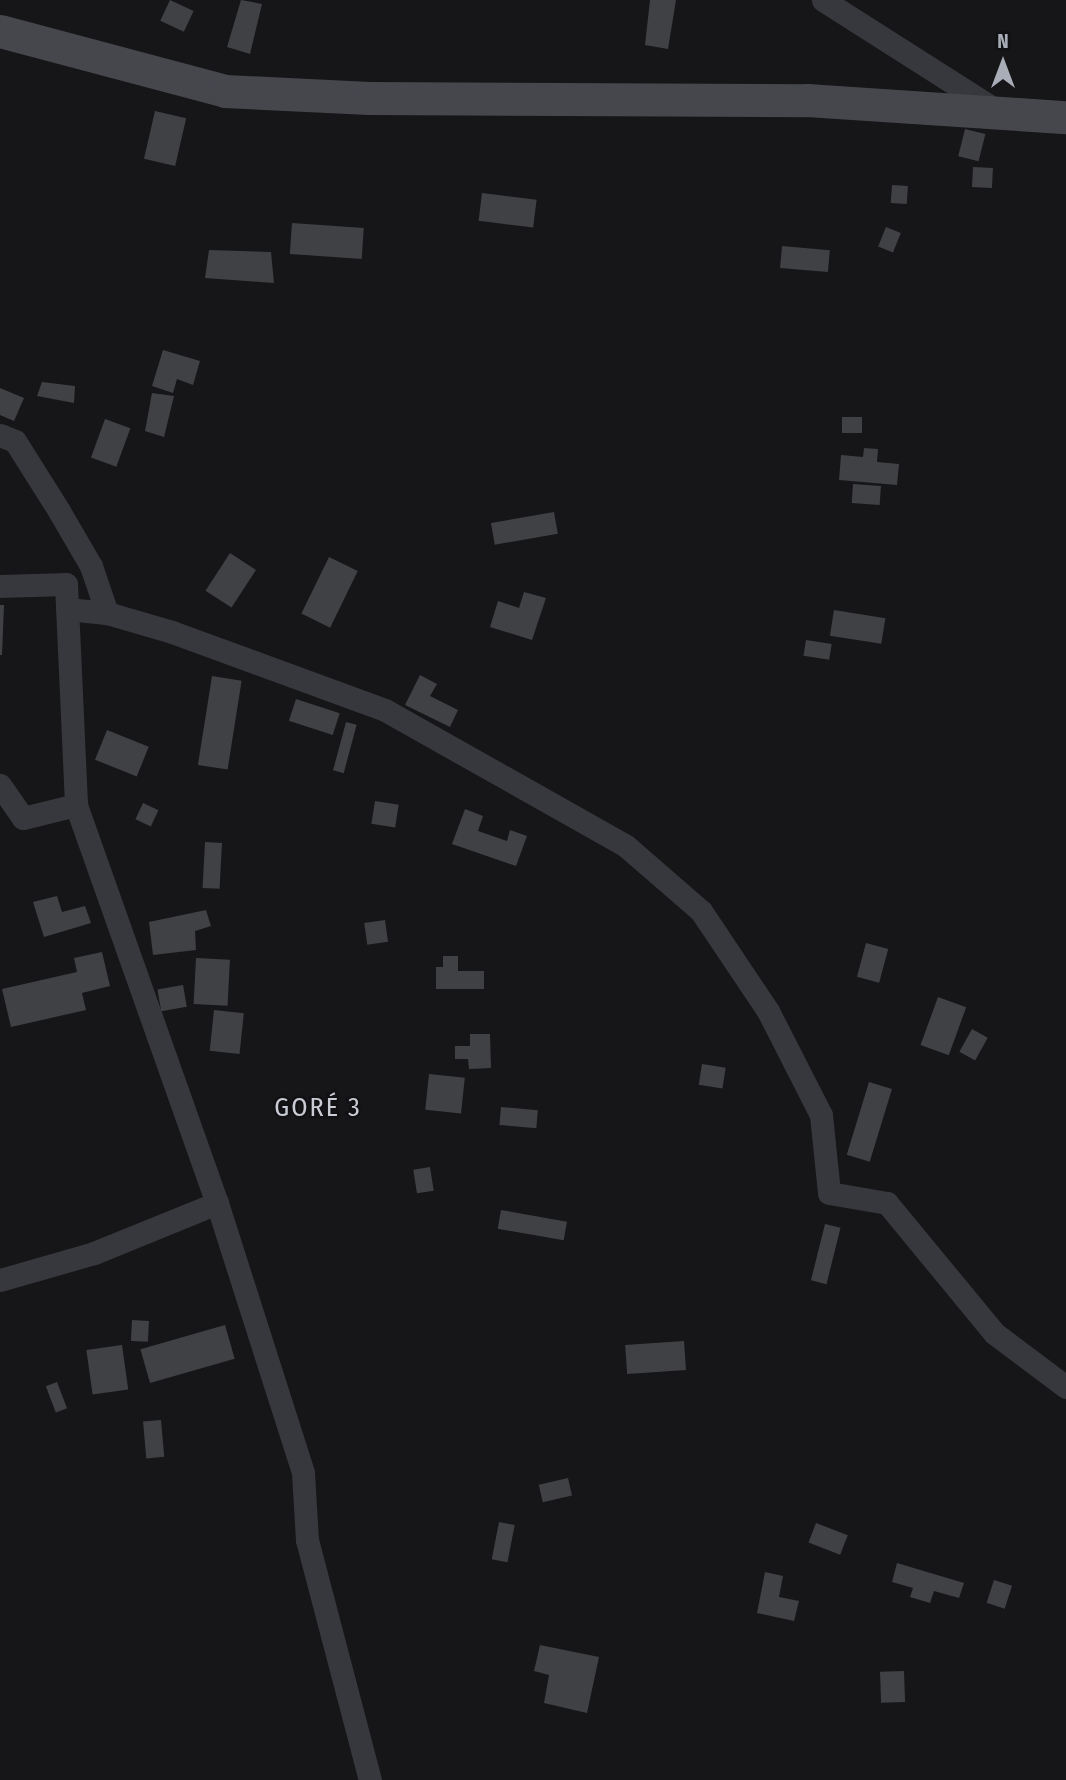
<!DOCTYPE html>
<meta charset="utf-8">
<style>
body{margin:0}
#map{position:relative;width:1066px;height:1780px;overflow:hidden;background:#161618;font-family:"Fira Sans Condensed",sans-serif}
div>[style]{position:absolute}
.building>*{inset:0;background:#404145;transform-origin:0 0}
.minor>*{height:23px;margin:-11.5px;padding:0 11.5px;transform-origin:11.5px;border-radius:11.5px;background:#37383d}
.secondary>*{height:33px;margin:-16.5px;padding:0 16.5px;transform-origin:16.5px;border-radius:16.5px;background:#45474d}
span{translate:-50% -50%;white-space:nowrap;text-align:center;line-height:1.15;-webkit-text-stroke:5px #111113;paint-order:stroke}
.quarter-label{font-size:26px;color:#c9ccd4;letter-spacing:2px}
.north{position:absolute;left:968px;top:28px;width:70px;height:70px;-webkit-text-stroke:5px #111113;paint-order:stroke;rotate:0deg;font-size:19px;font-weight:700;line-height:28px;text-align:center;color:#a8adb8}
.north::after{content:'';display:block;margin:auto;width:24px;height:32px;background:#a8adb8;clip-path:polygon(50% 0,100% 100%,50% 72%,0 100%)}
</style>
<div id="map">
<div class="building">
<div style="left:170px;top:0;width:26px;height:23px;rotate:25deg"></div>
<div style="clip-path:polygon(241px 0,262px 4px,250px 54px,227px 47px)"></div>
<div style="clip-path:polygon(650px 0,676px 0,668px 49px,645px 45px)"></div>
<div style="left:155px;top:111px;width:32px;height:49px;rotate:13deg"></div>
<div style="left:965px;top:129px;width:21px;height:28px;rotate:14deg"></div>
<div style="left:973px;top:167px;width:20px;height:20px;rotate:3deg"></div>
<div style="left:892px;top:185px;width:16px;height:18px;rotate:4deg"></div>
<div style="left:482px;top:193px;width:55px;height:28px;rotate:7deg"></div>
<div style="left:292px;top:223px;width:72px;height:31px;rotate:4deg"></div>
<div style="left:886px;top:227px;width:16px;height:21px;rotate:22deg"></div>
<div style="left:782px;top:246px;width:48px;height:22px;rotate:5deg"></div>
<div style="clip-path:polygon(209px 250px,271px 252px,274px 283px,205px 278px)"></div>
<div style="clip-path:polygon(163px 350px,200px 361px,193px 385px,177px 379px,173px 393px,152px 386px)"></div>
<div style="clip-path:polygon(42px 382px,75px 386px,74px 403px,37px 396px)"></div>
<div style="clip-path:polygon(0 388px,24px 398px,14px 421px,0 415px)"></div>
<div style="clip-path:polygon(152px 393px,174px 396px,164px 437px,145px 431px)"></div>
<div style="left:862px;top:417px;width:16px;height:20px;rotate:90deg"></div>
<div style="left:105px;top:419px;width:27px;height:41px;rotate:20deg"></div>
<div style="clip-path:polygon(864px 448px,878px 449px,877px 462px,899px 464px,897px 485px,839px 480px,841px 455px,863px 457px)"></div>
<div style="left:853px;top:484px;width:28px;height:19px;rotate:4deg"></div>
<div style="left:554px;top:512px;width:22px;height:64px;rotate:80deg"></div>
<div style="left:230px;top:553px;width:31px;height:45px;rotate:33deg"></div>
<div style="left:329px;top:557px;width:32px;height:63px;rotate:26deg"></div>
<div style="clip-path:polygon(524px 592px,546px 598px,532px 640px,490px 627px,498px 601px,519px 608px)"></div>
<div style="clip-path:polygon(0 605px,4px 605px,2px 655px,0 655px)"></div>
<div style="left:834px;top:610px;width:52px;height:26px;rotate:9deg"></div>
<div style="left:806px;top:640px;width:26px;height:16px;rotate:9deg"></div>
<div style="clip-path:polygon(420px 675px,437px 684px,430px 696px,458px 710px,450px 727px,405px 705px)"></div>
<div style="left:212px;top:676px;width:30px;height:90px;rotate:9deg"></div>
<div style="left:296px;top:699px;width:46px;height:23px;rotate:18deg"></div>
<div style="left:346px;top:722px;width:11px;height:50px;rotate:15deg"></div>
<div style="left:107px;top:730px;width:45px;height:32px;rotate:22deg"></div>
<div style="left:375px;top:801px;width:24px;height:23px;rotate:9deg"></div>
<div style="left:143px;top:803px;width:17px;height:18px;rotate:25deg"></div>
<div style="clip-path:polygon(465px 809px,483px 816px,478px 831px,507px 841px,510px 830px,527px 836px,516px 866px,452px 844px)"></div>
<div style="left:205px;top:842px;width:17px;height:46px;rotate:3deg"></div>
<div style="clip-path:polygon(57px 896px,62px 912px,85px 906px,91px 923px,44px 937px,33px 902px)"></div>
<div style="clip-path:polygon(206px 910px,211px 926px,195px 931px,196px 950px,153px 955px,149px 922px)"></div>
<div style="left:385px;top:920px;width:22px;height:21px;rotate:82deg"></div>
<div style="left:866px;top:943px;width:23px;height:35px;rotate:15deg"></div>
<div style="clip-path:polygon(102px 952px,110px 986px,82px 993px,86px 1010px,11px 1027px,2px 989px,77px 972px,74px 958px)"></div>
<div style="clip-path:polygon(443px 956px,458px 956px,458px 971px,484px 971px,484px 989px,436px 989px,436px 967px,443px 967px)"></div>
<div style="left:196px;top:958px;width:34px;height:46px;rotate:3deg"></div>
<div style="left:183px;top:985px;width:22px;height:26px;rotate:80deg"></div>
<div style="left:938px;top:997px;width:30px;height:51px;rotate:20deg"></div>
<div style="left:214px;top:1010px;width:30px;height:41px;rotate:6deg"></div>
<div style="left:972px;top:1029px;width:18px;height:26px;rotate:29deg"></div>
<div style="clip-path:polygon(470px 1034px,490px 1034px,491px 1068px,469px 1069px,468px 1059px,455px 1059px,455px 1046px,470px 1046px)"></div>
<div style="left:702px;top:1064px;width:24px;height:21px;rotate:9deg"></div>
<div style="left:429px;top:1074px;width:36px;height:36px;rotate:6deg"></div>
<div style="left:869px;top:1082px;width:24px;height:76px;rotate:17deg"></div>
<div style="left:501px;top:1107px;width:37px;height:18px;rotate:5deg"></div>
<div style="left:430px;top:1167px;width:24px;height:17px;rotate:81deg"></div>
<div style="left:501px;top:1210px;width:67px;height:19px;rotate:10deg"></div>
<div style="left:825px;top:1224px;width:16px;height:58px;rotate:14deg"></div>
<div style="left:132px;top:1320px;width:17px;height:21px;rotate:3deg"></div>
<div style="left:225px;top:1325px;width:35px;height:88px;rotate:74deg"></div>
<div style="left:684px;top:1341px;width:29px;height:59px;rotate:86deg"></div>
<div style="left:122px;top:1345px;width:45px;height:36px;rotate:82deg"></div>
<div style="left:57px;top:1382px;width:28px;height:12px;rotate:69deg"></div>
<div style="left:161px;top:1420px;width:37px;height:18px;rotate:85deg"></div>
<div style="left:568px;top:1478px;width:18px;height:30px;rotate:77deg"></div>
<div style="left:499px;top:1522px;width:16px;height:38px;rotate:11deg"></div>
<div style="left:816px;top:1523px;width:34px;height:21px;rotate:21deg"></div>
<div style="clip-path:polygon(897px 1563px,964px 1583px,959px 1598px,934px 1591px,930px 1603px,910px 1597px,913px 1588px,892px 1582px)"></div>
<div style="clip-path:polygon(765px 1572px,783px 1576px,779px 1597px,799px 1601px,794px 1621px,757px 1613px)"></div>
<div style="left:994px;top:1580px;width:19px;height:24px;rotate:18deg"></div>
<div style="clip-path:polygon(540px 1645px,599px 1657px,587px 1713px,544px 1703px,549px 1675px,534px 1671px)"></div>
<div style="left:904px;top:1671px;width:31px;height:24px;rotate:88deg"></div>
</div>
<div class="minor">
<div style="left:823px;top:0;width:203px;rotate:32.5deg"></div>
<div style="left:0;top:435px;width:16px;rotate:22deg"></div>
<div style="left:15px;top:441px;width:83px;rotate:57.8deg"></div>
<div style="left:59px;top:511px;width:64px;rotate:59.8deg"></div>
<div style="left:91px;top:566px;width:50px;rotate:71.2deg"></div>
<div style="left:0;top:586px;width:66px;rotate:-1.7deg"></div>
<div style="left:66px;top:584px;width:221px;rotate:87.4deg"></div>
<div style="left:76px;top:805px;width:422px;rotate:70.5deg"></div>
<div style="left:217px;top:1203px;width:283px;rotate:72.3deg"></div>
<div style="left:303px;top:1473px;width:67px;rotate:86.6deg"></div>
<div style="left:307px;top:1540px;width:248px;rotate:75.3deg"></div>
<div style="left:67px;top:609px;width:40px;rotate:5.7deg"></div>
<div style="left:107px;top:613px;width:68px;rotate:16.3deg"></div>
<div style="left:172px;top:632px;width:227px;rotate:20.1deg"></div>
<div style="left:385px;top:710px;width:277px;rotate:29.4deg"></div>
<div style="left:626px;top:846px;width:99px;rotate:40.9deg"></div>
<div style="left:701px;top:911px;width:120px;rotate:56.2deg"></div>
<div style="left:768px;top:1011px;width:117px;rotate:63deg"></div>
<div style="left:821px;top:1115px;width:78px;rotate:84.1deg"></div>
<div style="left:829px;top:1193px;width:59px;rotate:9.8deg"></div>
<div style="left:887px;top:1203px;width:168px;rotate:50.5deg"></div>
<div style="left:994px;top:1333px;width:90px;rotate:36.9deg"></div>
<div style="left:0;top:785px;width:40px;rotate:55.1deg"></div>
<div style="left:23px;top:818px;width:55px;rotate:-13.8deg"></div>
<div style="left:0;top:1280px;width:98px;rotate:-16deg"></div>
<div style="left:94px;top:1253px;width:133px;rotate:-22.1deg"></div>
</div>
<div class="secondary">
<div style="left:0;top:31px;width:233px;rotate:14.9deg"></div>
<div style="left:225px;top:91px;width:144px;rotate:2.8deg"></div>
<div style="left:369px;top:98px;width:438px;rotate:0.3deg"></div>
<div style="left:807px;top:100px;width:260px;rotate:3.8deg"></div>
</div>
<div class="quarter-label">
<span style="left:318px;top:1108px">GORÉ 3</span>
</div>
<div class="north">N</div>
</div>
